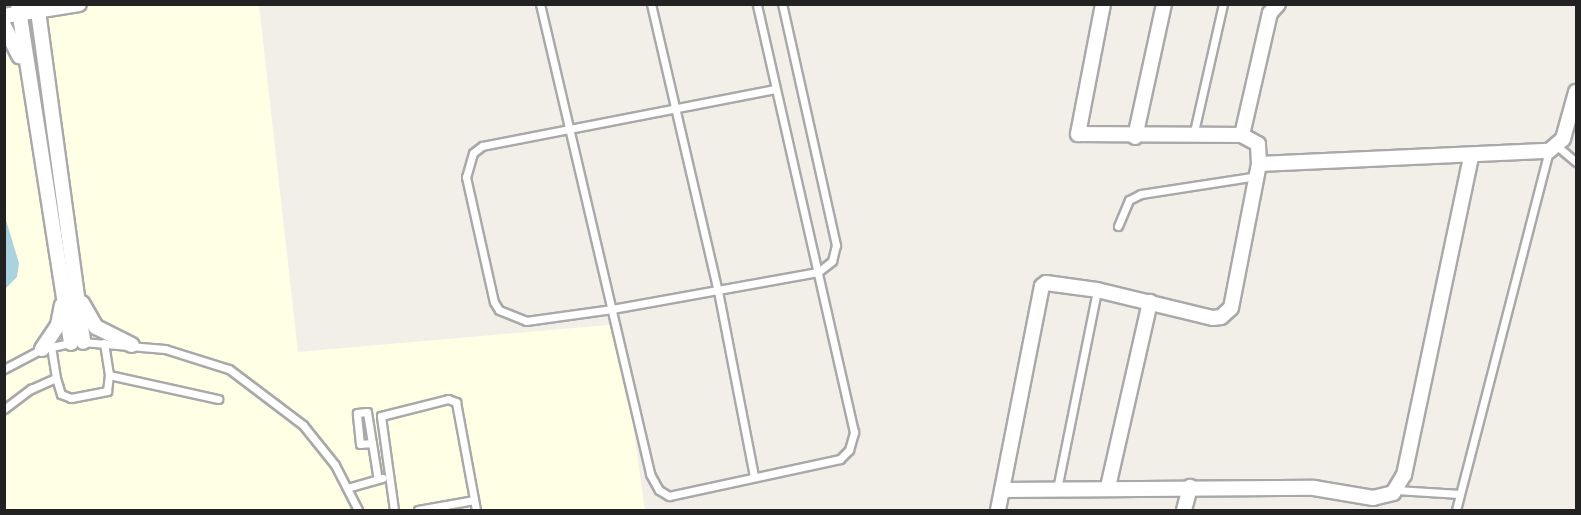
<!DOCTYPE html>
<style>
body{margin:0}
#map{position:relative;width:1581px;height:515px;overflow:hidden;background:#f2efe9;font-family:Lato,sans-serif}
div>[style]{position:absolute}
.education>*{inset:0;background:#ffffe5}
.water>*{inset:0;background:#aad3df}
.roads{filter:drop-shadow(2px 0 #a9a9a9) drop-shadow(-2px 0 #a9a9a9) drop-shadow(0 2px #a9a9a9) drop-shadow(0 -2px #a9a9a9)}
.service>*{height:7px;margin:-3.5px;padding:0 3.5px;transform-origin:3.5px;border-radius:3.5px;background:#fff}
.minor>*{height:14px;margin:-7px;padding:0 7px;transform-origin:7px;border-radius:7px;background:#fff}
span{translate:-50% -50%;white-space:nowrap;text-align:center;line-height:1.15;-webkit-text-stroke:4.5px #fff;paint-order:stroke}
.frame{position:absolute;inset:0;border:6px solid #222;pointer-events:none}
</style>
<div id="map">
<div class="education">
<div style="clip-path:polygon(4px 5px,259px 5px,298px 352px,619px 324px,645px 510px,5px 510px)"></div>
</div>
<div class="water">
<div style="clip-path:polygon(5px 217px,19px 263px,17px 277px,5px 289px)"></div>
</div>
<div class="roads">
<div class="service">
<div style="left:540px;top:4px;width:483px;rotate:76.8deg"></div>
<div style="left:650px;top:474px;width:18px;rotate:61deg"></div>
<div style="left:659px;top:490px;width:12px;rotate:31deg"></div>
<div style="left:669px;top:496px;width:175px;rotate:-12.2deg"></div>
<div style="left:840px;top:459px;width:13px;rotate:-45deg"></div>
<div style="left:849px;top:450px;width:19px;rotate:-74deg"></div>
<div style="left:854px;top:432px;width:439px;rotate:-102.8deg"></div>
<div style="left:651px;top:4px;width:295px;rotate:76.9deg"></div>
<div style="left:718px;top:291px;width:189px;rotate:79deg"></div>
<div style="left:775px;top:89px;width:298px;rotate:169deg"></div>
<div style="left:482px;top:146px;width:11px;rotate:142deg"></div>
<div style="left:473px;top:153px;width:25px;rotate:106deg"></div>
<div style="left:466px;top:177px;width:128px;rotate:77.4deg"></div>
<div style="left:494px;top:302px;width:9px;rotate:58deg"></div>
<div style="left:499px;top:310px;width:29px;rotate:22deg"></div>
<div style="left:526px;top:321px;width:87px;rotate:-7.9deg"></div>
<div style="left:612px;top:309px;width:209px;rotate:-10.2deg"></div>
<div style="left:818px;top:272px;width:18px;rotate:-38deg"></div>
<div style="left:832px;top:261px;width:16px;rotate:-76deg"></div>
<div style="left:836px;top:245px;width:247px;rotate:-102.6deg"></div>
<div style="left:1193px;top:136px;width:135px;rotate:-77.2deg"></div>
<div style="left:1557px;top:146px;width:25px;rotate:40deg"></div>
<div style="left:1118px;top:226px;width:28px;rotate:-67deg"></div>
<div style="left:1129px;top:200px;width:13px;rotate:-27deg"></div>
<div style="left:1141px;top:194px;width:117px;rotate:-8.8deg"></div>
<div style="left:82px;top:342px;width:83px;rotate:4.8deg"></div>
<div style="left:165px;top:349px;width:67px;rotate:17.4deg"></div>
<div style="left:229px;top:369px;width:93px;rotate:37.1deg"></div>
<div style="left:303px;top:425px;width:51px;rotate:51.3deg"></div>
<div style="left:335px;top:465px;width:51px;rotate:62.9deg"></div>
<div style="left:104px;top:343px;width:32px;rotate:81deg"></div>
<div style="left:109px;top:375px;width:112px;rotate:12.4deg"></div>
<div style="left:4px;top:369px;width:43px;rotate:-27.8deg"></div>
<div style="left:42px;top:349px;width:30px;rotate:-12deg"></div>
<div style="left:56px;top:378px;width:17px;rotate:73deg"></div>
<div style="left:61px;top:394px;width:11px;rotate:22deg"></div>
<div style="left:71px;top:398px;width:37px;rotate:-11deg"></div>
<div style="left:107px;top:391px;width:16px;rotate:-83deg"></div>
<div style="left:4px;top:409px;width:34px;rotate:-37deg"></div>
<div style="left:31px;top:389px;width:27px;rotate:-24deg"></div>
<div style="left:56px;top:378px;width:32px;rotate:-99deg"></div>
<div style="left:372px;top:443px;width:12px;rotate:175deg"></div>
<div style="left:360px;top:444px;width:31px;rotate:-96deg"></div>
<div style="left:357px;top:413px;width:10px;rotate:-6deg"></div>
<div style="left:367px;top:412px;width:31px;rotate:81deg"></div>
<div style="left:372px;top:443px;width:36px;rotate:81deg"></div>
<div style="left:347px;top:488px;width:37px;rotate:-16deg"></div>
<div style="left:1057px;top:489px;width:203px;rotate:-78.6deg"></div>
<div style="left:1396px;top:490px;width:64px;rotate:3.6deg"></div>
<div style="left:394px;top:510px;width:95px;rotate:-97.9deg"></div>
<div style="left:381px;top:416px;width:69px;rotate:-14.2deg"></div>
<div style="left:448px;top:399px;width:9px;rotate:21deg"></div>
<div style="left:456px;top:402px;width:110px;rotate:79.5deg"></div>
<div style="left:418px;top:510px;width:57px;rotate:-10.1deg"></div>
<div style="left:1456px;top:510px;width:371px;rotate:-75.5deg"></div>
</div>
<div class="minor">
<div style="left:18px;top:4px;width:343px;rotate:81.1deg"></div>
<div style="left:37px;top:4px;width:341px;rotate:82.2deg"></div>
<div style="left:4px;top:16px;width:76px;rotate:-9.1deg"></div>
<div style="left:4px;top:26px;width:34px;rotate:63deg"></div>
<div style="left:1242px;top:135px;width:125px;rotate:-77.1deg"></div>
<div style="left:1270px;top:13px;width:12px;rotate:-48deg"></div>
<div style="left:1135px;top:137px;width:136px;rotate:-77.7deg"></div>
<div style="left:1259px;top:164px;width:290px;rotate:-2.6deg"></div>
<div style="left:1549px;top:151px;width:18px;rotate:-41deg"></div>
<div style="left:1563px;top:139px;width:49px;rotate:-74.5deg"></div>
<div style="left:82px;top:303px;width:28px;rotate:60deg"></div>
<div style="left:96px;top:327px;width:40px;rotate:26.6deg"></div>
<div style="left:42px;top:349px;width:29px;rotate:-56deg"></div>
<div style="left:58px;top:325px;width:20px;rotate:-79deg"></div>
<div style="left:1108px;top:487px;width:190px;rotate:-77.2deg"></div>
<div style="left:1002px;top:490px;width:312px;rotate:-0.4deg"></div>
<div style="left:1314px;top:488px;width:60px;rotate:9.6deg"></div>
<div style="left:1373px;top:498px;width:21px;rotate:-14deg"></div>
<div style="left:1393px;top:493px;width:21px;rotate:-59deg"></div>
<div style="left:1404px;top:475px;width:325px;rotate:-78.1deg"></div>
<div style="left:998px;top:510px;width:228px;rotate:-78.9deg"></div>
<div style="left:1042px;top:286px;width:5px;rotate:-37deg"></div>
<div style="left:1046px;top:283px;width:51px;rotate:7.8deg"></div>
<div style="left:1097px;top:290px;width:119px;rotate:13.6deg"></div>
<div style="left:1213px;top:318px;width:8px;rotate:-7deg"></div>
<div style="left:1221px;top:317px;width:13px;rotate:-42deg"></div>
<div style="left:1231px;top:308px;width:147px;rotate:-79deg"></div>
<div style="left:1259px;top:164px;width:20px;rotate:-93deg"></div>
<div style="left:1258px;top:144px;width:18px;rotate:-151deg"></div>
<div style="left:1242px;top:135px;width:164px;rotate:-179.7deg"></div>
<div style="left:1078px;top:134px;width:132px;rotate:-79.1deg"></div>
<div style="left:1184px;top:510px;width:24px;rotate:-75deg"></div>
</div>
</div>
<div class="frame"></div>
</div>
